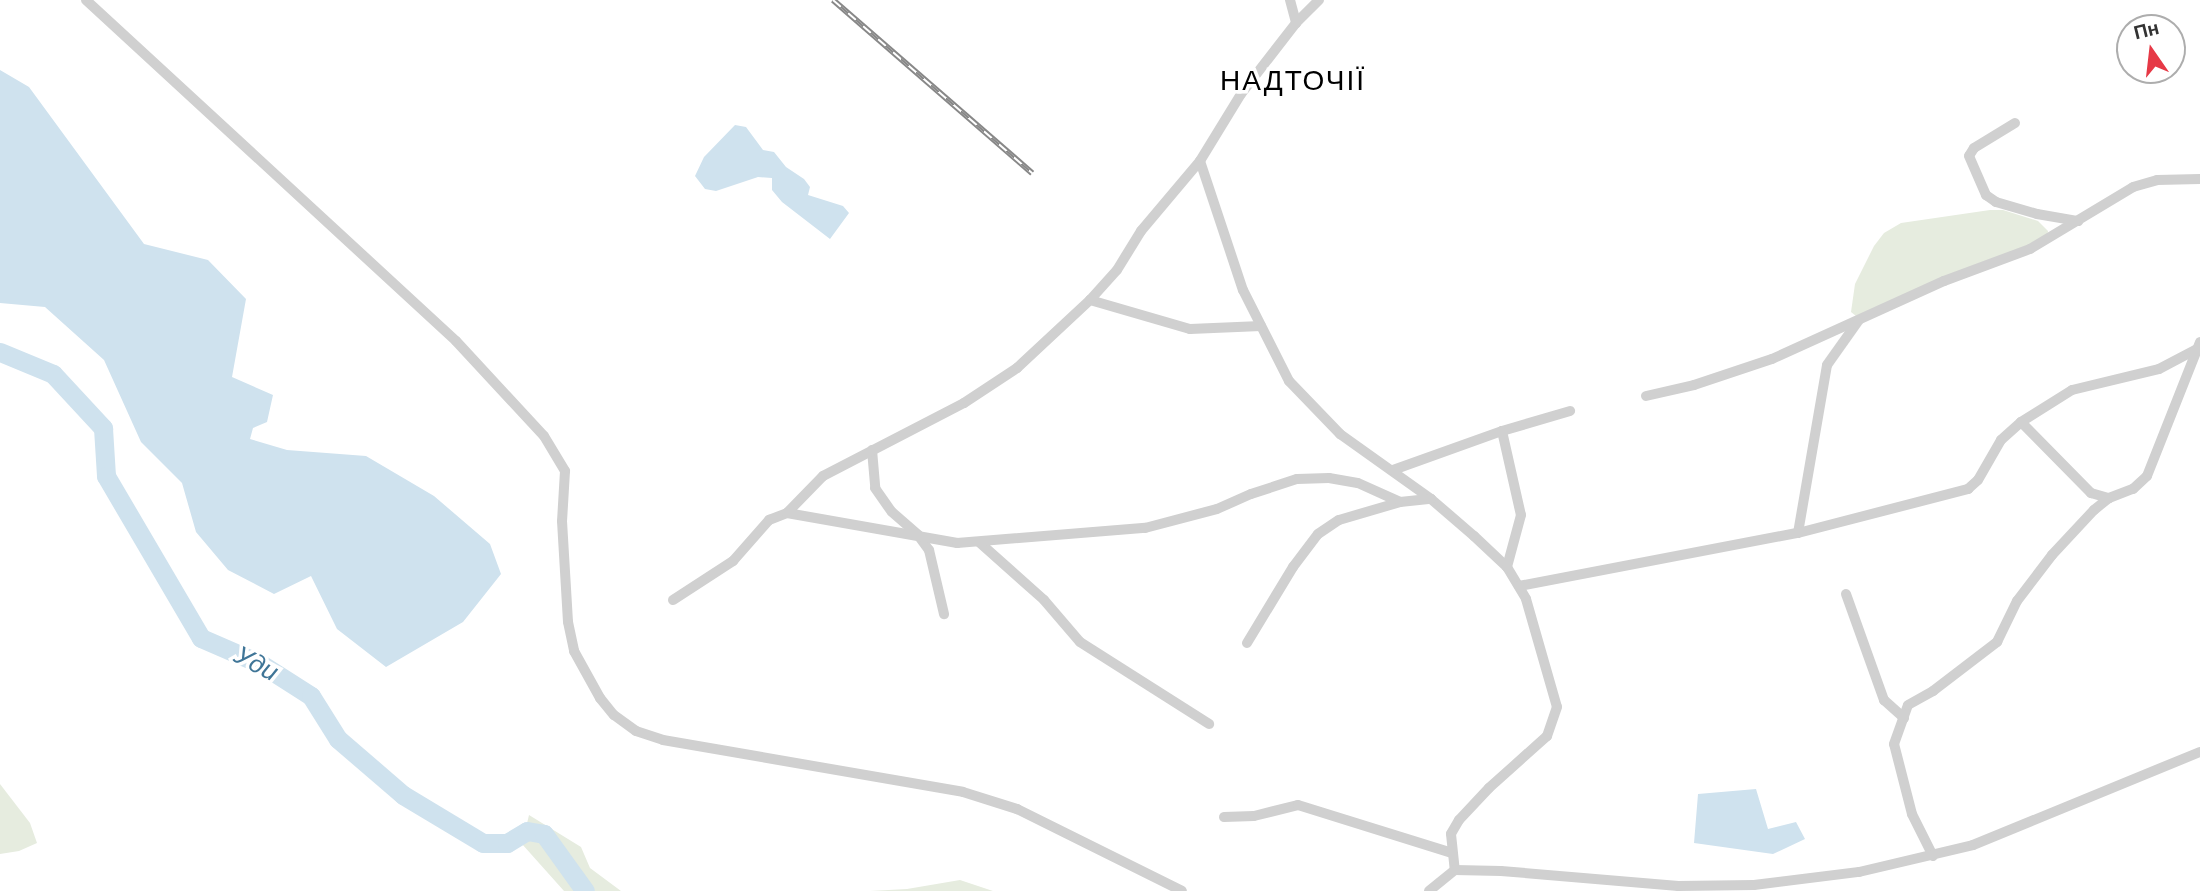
<!DOCTYPE html>
<meta charset="utf-8">
<style>
body{margin:0}
#map{position:relative;width:2200px;height:891px;overflow:hidden;background:#fff;font-family:Helvetica,sans-serif}
div>[style]{position:absolute}
.green>*{inset:0;background:#e6ecdf}
.water>*{inset:0;background:#cfe2ee}
.river>*{height:19px;margin:-9.5px;padding:0 9.5px;transform-origin:9.5px;border-radius:9.5px;background:#cfe2ee}
.street>*{height:10px;margin:-5px;padding:0 5px;transform-origin:5px;border-radius:5px;background:#d0d0d0}
.rail>*{height:6px;margin-top:-3px;transform-origin:0;background:repeating-linear-gradient(90deg,#fff 0 10px,#888 0 20px);box-sizing:border-box;border-block:2px solid #888}
span{translate:-50% -50%;white-space:nowrap;text-align:center;line-height:1.15;-webkit-text-stroke:7px #fff;paint-order:stroke}
.water-label{font-size:26px;color:#3f7597;font-style:italic}
.quarter-label{font-size:28px;color:#000;letter-spacing:2px}
.north{position:absolute;left:2116px;top:14px;width:70px;height:70px;box-sizing:border-box;background:#fff;border:2px solid #adadad;border-radius:50%;rotate:346deg;font-size:19px;font-weight:700;line-height:28px;text-align:center;color:#333}
.north::after{content:'';display:block;margin:auto;width:24px;height:32px;background:#e63946;clip-path:polygon(50% 0,100% 100%,50% 72%,0 100%)}
</style>
<div id="map">
<div class="green">
<div style="clip-path:polygon(1990px 210px,2003px 210px,2038px 221px,2048px 231px,2047px 238px,1856px 316px,1851px 312px,1855px 284px,1874px 246px,1884px 233px,1901px 223px)"></div>
<div style="clip-path:polygon(0 784px,30px 823px,37px 843px,19px 851px,0 854px)"></div>
<div style="clip-path:polygon(529px 815px,581px 847px,590px 868px,621px 891px,564px 891px,522px 844px)"></div>
<div style="clip-path:polygon(960px 880px,993px 891px,870px 891px,907px 889px)"></div>
</div>
<div class="water">
<div style="clip-path:polygon(0 70px,29px 87px,144px 244px,208px 260px,246px 299px,232px 377px,273px 395px,267px 422px,253px 428px,250px 439px,287px 450px,366px 456px,434px 496px,490px 544px,501px 574px,463px 622px,386px 667px,337px 629px,311px 576px,274px 594px,228px 570px,196px 532px,182px 483px,141px 442px,104px 360px,45px 307px,0 303px)"></div>
<div style="clip-path:polygon(735px 125px,746px 127px,763px 150px,774px 152px,786px 167px,804px 179px,810px 187px,808px 195px,843px 206px,849px 213px,830px 239px,782px 202px,772px 190px,772px 178px,758px 177px,716px 191px,705px 189px,695px 176px,704px 157px)"></div>
<div style="clip-path:polygon(1756px 789px,1768px 829px,1796px 822px,1805px 839px,1773px 854px,1694px 843px,1698px 794px)"></div>
</div>
<div class="river">
<div style="left:0;top:352px;width:57px;rotate:22.5deg"></div>
<div style="left:53px;top:374px;width:74px;rotate:47.2deg"></div>
<div style="left:103px;top:428px;width:48px;rotate:86.4deg"></div>
<div style="left:106px;top:476px;width:188px;rotate:59.6deg"></div>
<div style="left:201px;top:638px;width:65px;rotate:23.4deg"></div>
<div style="left:261px;top:664px;width:59px;rotate:32.6deg"></div>
<div style="left:311px;top:696px;width:51px;rotate:57.9deg"></div>
<div style="left:338px;top:739px;width:86px;rotate:40.7deg"></div>
<div style="left:403px;top:795px;width:93px;rotate:31deg"></div>
<div style="left:483px;top:843px;width:24px"></div>
<div style="left:507px;top:843px;width:23px;rotate:-31deg"></div>
<div style="left:527px;top:831px;width:17px;rotate:10deg"></div>
<div style="left:544px;top:834px;width:70px;rotate:54.3deg"></div>
</div>
<div class="street">
<div style="left:86px;top:0;width:503px;rotate:42.66deg"></div>
<div style="left:456px;top:341px;width:129px;rotate:47.2deg"></div>
<div style="left:544px;top:436px;width:41px;rotate:59deg"></div>
<div style="left:565px;top:471px;width:50px;rotate:93.4deg"></div>
<div style="left:562px;top:521px;width:101px;rotate:86.6deg"></div>
<div style="left:568px;top:622px;width:30px;rotate:78deg"></div>
<div style="left:574px;top:651px;width:54px;rotate:61deg"></div>
<div style="left:600px;top:698px;width:22px;rotate:51deg"></div>
<div style="left:614px;top:715px;width:27px;rotate:36deg"></div>
<div style="left:636px;top:731px;width:28px;rotate:18deg"></div>
<div style="left:663px;top:740px;width:304px;rotate:9.8deg"></div>
<div style="left:963px;top:792px;width:57px;rotate:17.5deg"></div>
<div style="left:1017px;top:809px;width:184px;rotate:26.4deg"></div>
<div style="left:1290px;top:0;width:24px;rotate:75deg"></div>
<div style="left:1319px;top:0;width:33px;rotate:135deg"></div>
<div style="left:1296px;top:23px;width:90px;rotate:127.8deg"></div>
<div style="left:1241px;top:94px;width:79px;rotate:121.5deg"></div>
<div style="left:1200px;top:161px;width:136px;rotate:71.6deg"></div>
<div style="left:1243px;top:290px;width:102px;rotate:63.2deg"></div>
<div style="left:1289px;top:381px;width:74px;rotate:46.1deg"></div>
<div style="left:1340px;top:434px;width:112px;rotate:35.5deg"></div>
<div style="left:1431px;top:499px;width:57px;rotate:40.7deg"></div>
<div style="left:1474px;top:536px;width:45px;rotate:43.2deg"></div>
<div style="left:1507px;top:567px;width:37px;rotate:59deg"></div>
<div style="left:1526px;top:599px;width:112px;rotate:74deg"></div>
<div style="left:1557px;top:707px;width:31px;rotate:109deg"></div>
<div style="left:1547px;top:736px;width:78px;rotate:138.1deg"></div>
<div style="left:1489px;top:788px;width:44px;rotate:133.2deg"></div>
<div style="left:1459px;top:820px;width:16px;rotate:120deg"></div>
<div style="left:1451px;top:834px;width:36px;rotate:84deg"></div>
<div style="left:2015px;top:123px;width:48px;rotate:148.6deg"></div>
<div style="left:1974px;top:148px;width:9px;rotate:122deg"></div>
<div style="left:1969px;top:156px;width:43px;rotate:66.4deg"></div>
<div style="left:1986px;top:195px;width:12px;rotate:35deg"></div>
<div style="left:1996px;top:202px;width:43px;rotate:16.3deg"></div>
<div style="left:2037px;top:214px;width:42px;rotate:9.7deg"></div>
<div style="left:1090px;top:300px;width:104px;rotate:16.2deg"></div>
<div style="left:1190px;top:329px;width:71px;rotate:-2.4deg"></div>
<div style="left:1646px;top:396px;width:49px;rotate:-12.9deg"></div>
<div style="left:1694px;top:385px;width:82px;rotate:-18.4deg"></div>
<div style="left:1772px;top:359px;width:189px;rotate:-24.4deg"></div>
<div style="left:1944px;top:281px;width:92px;rotate:-20.4deg"></div>
<div style="left:2030px;top:249px;width:120px;rotate:-31deg"></div>
<div style="left:2133px;top:187px;width:25px;rotate:-16deg"></div>
<div style="left:2157px;top:180px;width:43px;rotate:-1.3deg"></div>
<div style="left:2021px;top:422px;width:100px;rotate:45.4deg"></div>
<div style="left:2091px;top:493px;width:19px;rotate:16deg"></div>
<div style="left:1502px;top:431px;width:86px;rotate:77.3deg"></div>
<div style="left:1521px;top:515px;width:54px;rotate:105.1deg"></div>
<div style="left:872px;top:450px;width:38px;rotate:85deg"></div>
<div style="left:875px;top:488px;width:29px;rotate:55deg"></div>
<div style="left:892px;top:512px;width:35px;rotate:41deg"></div>
<div style="left:918px;top:535px;width:19px;rotate:54deg"></div>
<div style="left:929px;top:550px;width:66px;rotate:76.8deg"></div>
<div style="left:1393px;top:470px;width:116px;rotate:-19.7deg"></div>
<div style="left:1502px;top:431px;width:71px;rotate:-16.4deg"></div>
<div style="left:787px;top:513px;width:52px;rotate:-45.8deg"></div>
<div style="left:823px;top:476px;width:159px;rotate:-27.4deg"></div>
<div style="left:964px;top:403px;width:64px;rotate:-33.4deg"></div>
<div style="left:1017px;top:368px;width:100px;rotate:-43deg"></div>
<div style="left:1090px;top:300px;width:40px;rotate:-48deg"></div>
<div style="left:1117px;top:270px;width:46px;rotate:-58.4deg"></div>
<div style="left:1141px;top:231px;width:92px;rotate:-49.9deg"></div>
<div style="left:1798px;top:533px;width:170px;rotate:-80.2deg"></div>
<div style="left:1827px;top:365px;width:55px;rotate:-54.6deg"></div>
<div style="left:979px;top:542px;width:87px;rotate:41.7deg"></div>
<div style="left:1044px;top:600px;width:55px;rotate:49.4deg"></div>
<div style="left:1080px;top:642px;width:153px;rotate:32.4deg"></div>
<div style="left:1519px;top:586px;width:284px;rotate:-10.8deg"></div>
<div style="left:1798px;top:533px;width:176px;rotate:-14.5deg"></div>
<div style="left:1968px;top:489px;width:13px;rotate:-42deg"></div>
<div style="left:1978px;top:480px;width:46px;rotate:-60.1deg"></div>
<div style="left:2001px;top:440px;width:27px;rotate:-42deg"></div>
<div style="left:2021px;top:422px;width:60px;rotate:-32.1deg"></div>
<div style="left:2072px;top:390px;width:89px;rotate:-13.6deg"></div>
<div style="left:2159px;top:369px;width:41px;rotate:-27.8deg"></div>
<div style="left:1846px;top:594px;width:113px;rotate:70.3deg"></div>
<div style="left:1884px;top:700px;width:27px;rotate:42deg"></div>
<div style="left:673px;top:600px;width:72px;rotate:-33deg"></div>
<div style="left:733px;top:561px;width:55px;rotate:-48.7deg"></div>
<div style="left:769px;top:520px;width:19px;rotate:-21deg"></div>
<div style="left:787px;top:513px;width:173px;rotate:10deg"></div>
<div style="left:957px;top:543px;width:189px;rotate:-4.6deg"></div>
<div style="left:1145px;top:528px;width:74px;rotate:-14.8deg"></div>
<div style="left:1217px;top:509px;width:37px;rotate:-24deg"></div>
<div style="left:1251px;top:494px;width:48px;rotate:-18.1deg"></div>
<div style="left:1297px;top:479px;width:32px;rotate:-2deg"></div>
<div style="left:1329px;top:478px;width:29px;rotate:10deg"></div>
<div style="left:1358px;top:483px;width:46px;rotate:24.3deg"></div>
<div style="left:1247px;top:643px;width:89px;rotate:-58.8deg"></div>
<div style="left:1293px;top:567px;width:41px;rotate:-52.9deg"></div>
<div style="left:1318px;top:534px;width:25px;rotate:-34deg"></div>
<div style="left:1339px;top:520px;width:64px;rotate:-16.4deg"></div>
<div style="left:1400px;top:502px;width:31px;rotate:-6deg"></div>
<div style="left:1224px;top:817px;width:30px;rotate:-2deg"></div>
<div style="left:1254px;top:816px;width:45px;rotate:-14deg"></div>
<div style="left:1298px;top:805px;width:161px;rotate:17.3deg"></div>
<div style="left:1933px;top:856px;width:47px;rotate:-116.6deg"></div>
<div style="left:1912px;top:814px;width:72px;rotate:-104.4deg"></div>
<div style="left:1894px;top:744px;width:41px;rotate:-70.3deg"></div>
<div style="left:1908px;top:705px;width:29px;rotate:-29deg"></div>
<div style="left:1933px;top:691px;width:81px;rotate:-37.4deg"></div>
<div style="left:1997px;top:642px;width:46px;rotate:-64deg"></div>
<div style="left:2017px;top:601px;width:58px;rotate:-52.7deg"></div>
<div style="left:2052px;top:555px;width:62px;rotate:-47deg"></div>
<div style="left:2094px;top:510px;width:19px;rotate:-39deg"></div>
<div style="left:2109px;top:498px;width:26px;rotate:-21deg"></div>
<div style="left:2133px;top:489px;width:19px;rotate:-43deg"></div>
<div style="left:2147px;top:476px;width:144px;rotate:-68.4deg"></div>
<div style="left:1429px;top:891px;width:33px;rotate:-39deg"></div>
<div style="left:1455px;top:870px;width:46px;rotate:1.2deg"></div>
<div style="left:1501px;top:871px;width:178px;rotate:4.8deg"></div>
<div style="left:1678px;top:886px;width:76px;rotate:-0.8deg"></div>
<div style="left:1754px;top:885px;width:106px;rotate:-7.1deg"></div>
<div style="left:1859px;top:872px;width:117px;rotate:-13.3deg"></div>
<div style="left:1973px;top:845px;width:245px;rotate:-22.3deg"></div>
</div>
<div class="rail">
<div style="left:833px;top:0;width:264px;rotate:41deg"></div>
</div>
<div class="water-label">
<span style="left:256px;top:664px;rotate:28deg">Уди</span>
</div>
<div class="quarter-label">
<span style="left:1293px;top:81px">НАДТОЧІЇ</span>
</div>
<div class="north">Пн</div>
</div>
